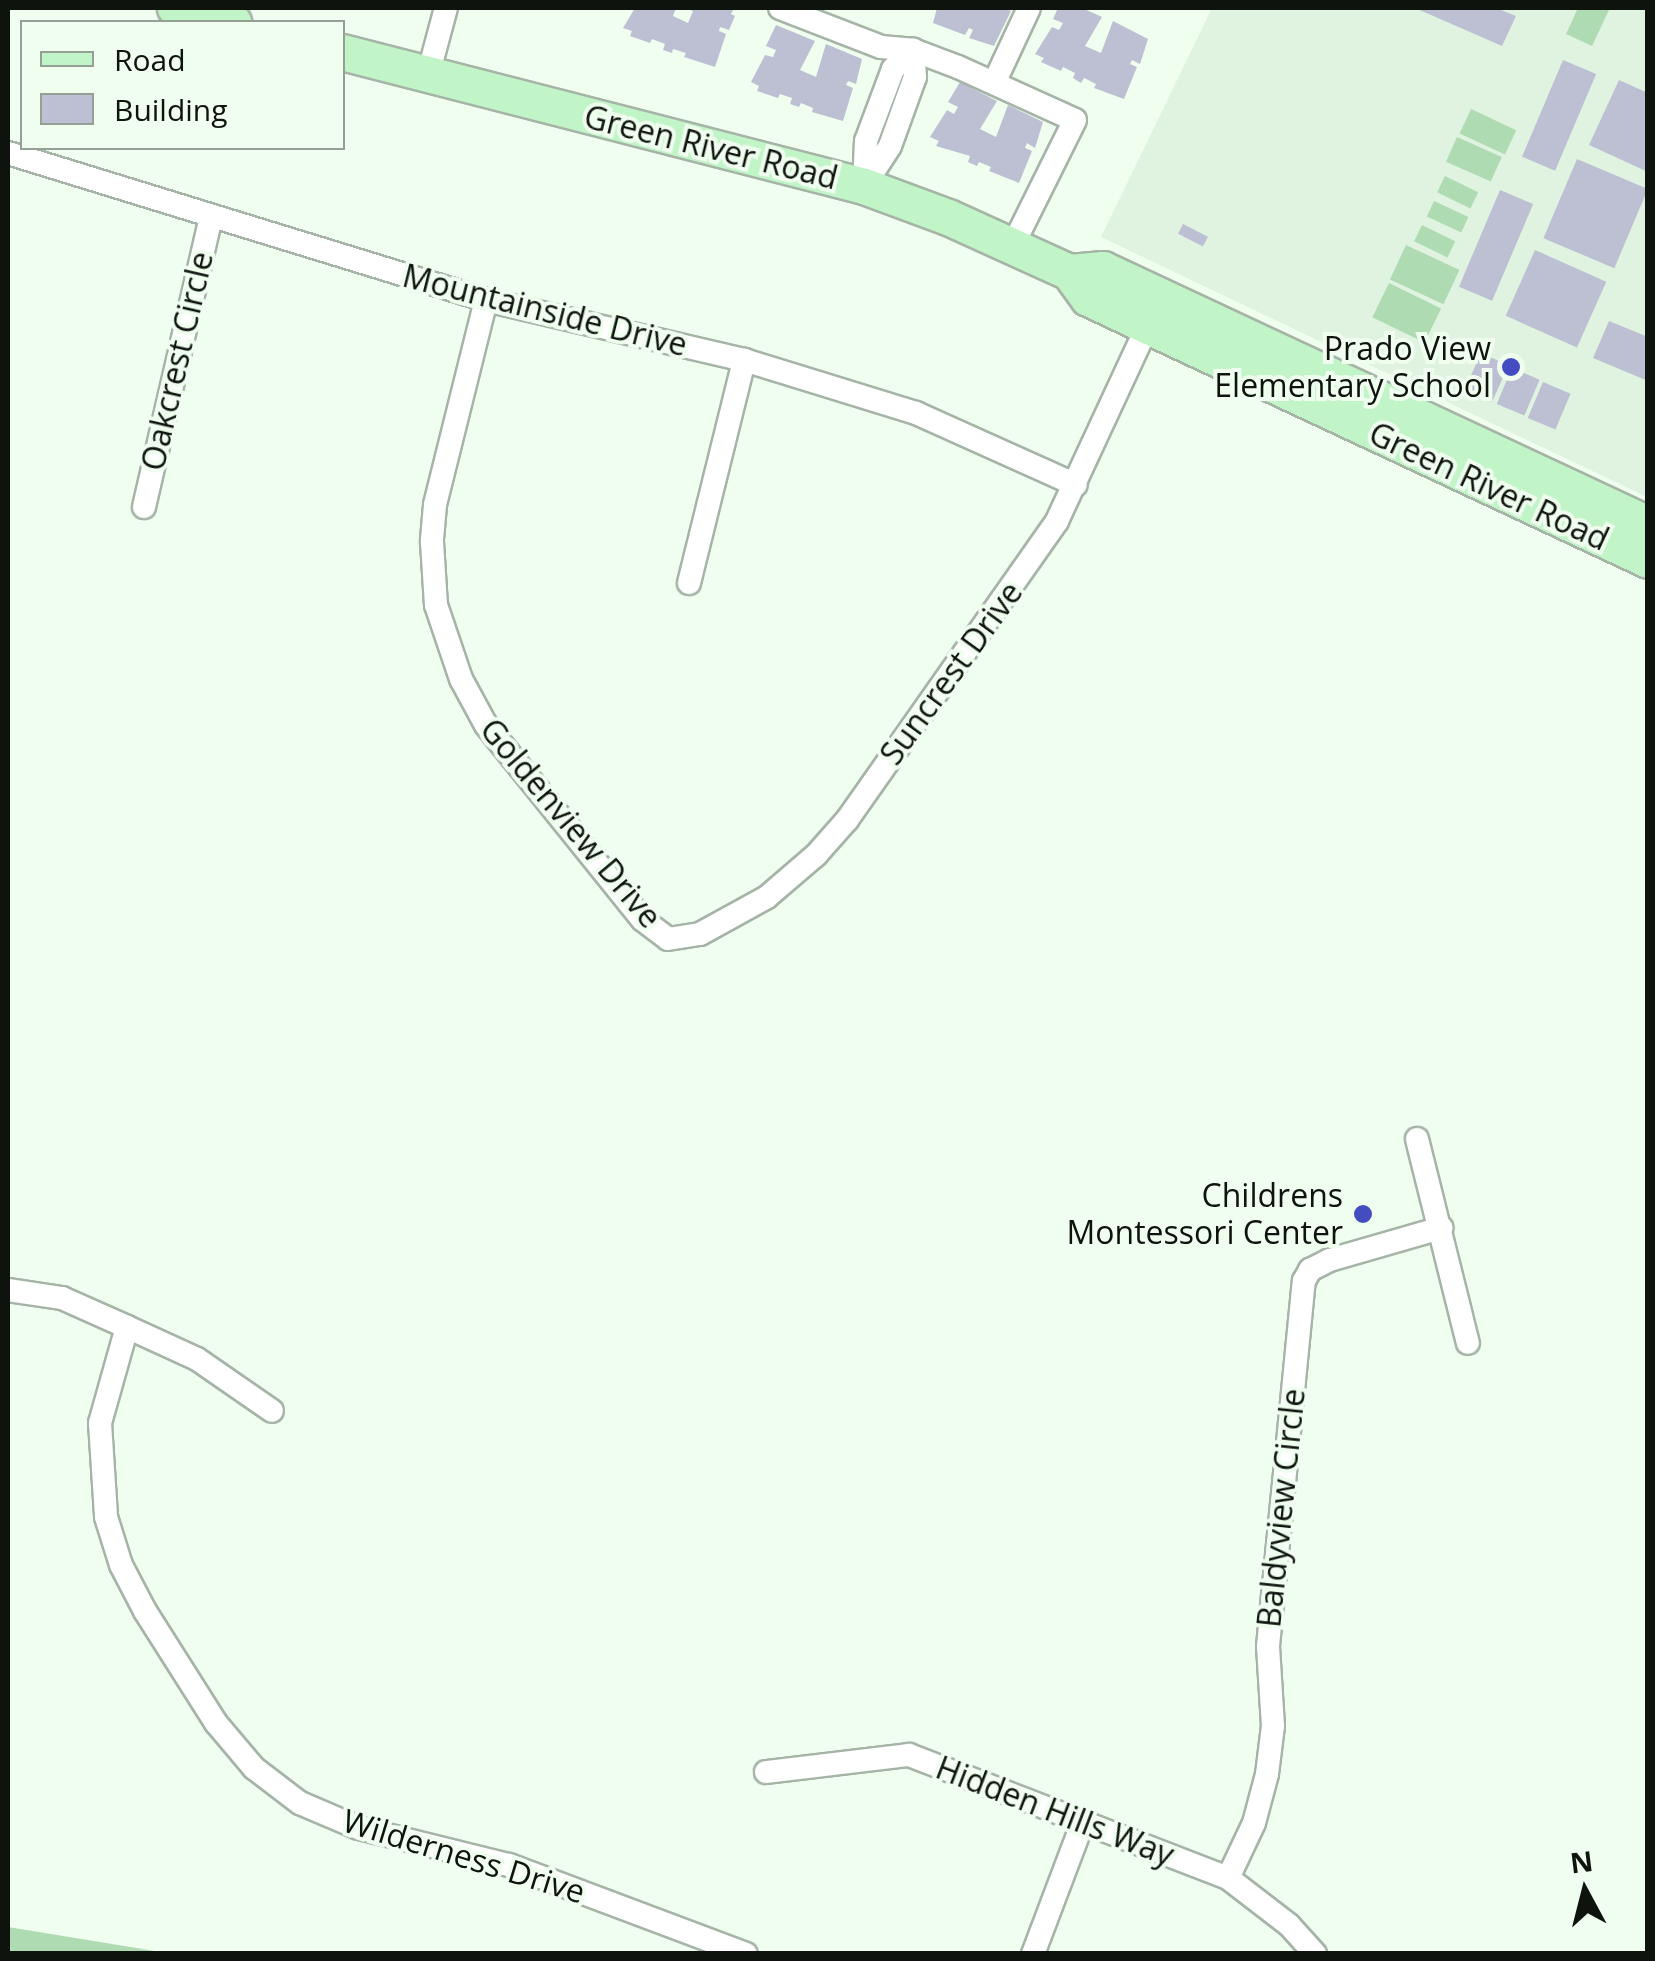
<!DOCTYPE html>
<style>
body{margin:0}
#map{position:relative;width:1655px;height:1961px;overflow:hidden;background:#effeef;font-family:"Open Sans",sans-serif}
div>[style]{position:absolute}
.built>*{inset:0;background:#dff3e0}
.green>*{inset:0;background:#afdbb2;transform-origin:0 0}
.building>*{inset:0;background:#bcc0d2;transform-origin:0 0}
.roads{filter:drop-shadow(2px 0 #a5b4a6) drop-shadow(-2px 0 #a5b4a6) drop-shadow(0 2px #a5b4a6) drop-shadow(0 -2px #a5b4a6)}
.minor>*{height:22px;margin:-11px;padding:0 11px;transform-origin:11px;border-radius:11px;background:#fff}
.primary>*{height:35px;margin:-17.5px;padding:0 17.5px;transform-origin:17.5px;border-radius:17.5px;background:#c1f4c6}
.dots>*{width:28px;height:28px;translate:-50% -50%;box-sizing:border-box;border:5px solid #effeef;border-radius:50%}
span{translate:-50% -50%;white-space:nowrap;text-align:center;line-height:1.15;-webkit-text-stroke:8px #effeef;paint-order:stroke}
.street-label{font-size:32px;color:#0e130e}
.poi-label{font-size:32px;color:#0e130e}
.right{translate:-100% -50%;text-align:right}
.frame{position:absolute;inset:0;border:10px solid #0e130e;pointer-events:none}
.legend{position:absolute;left:20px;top:20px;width:325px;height:130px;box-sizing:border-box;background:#effeef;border:2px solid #95a095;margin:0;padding:12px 18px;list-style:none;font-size:30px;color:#0e130e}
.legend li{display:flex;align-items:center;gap:20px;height:50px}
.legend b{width:50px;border:2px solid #95a095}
.north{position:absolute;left:1535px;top:1841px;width:100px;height:100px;-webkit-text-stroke:8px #effeef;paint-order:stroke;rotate:353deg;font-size:28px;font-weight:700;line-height:40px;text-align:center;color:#0e130e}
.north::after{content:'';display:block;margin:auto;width:35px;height:45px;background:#0e130e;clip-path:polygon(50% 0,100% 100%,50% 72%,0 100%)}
</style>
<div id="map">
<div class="built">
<div style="clip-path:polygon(1212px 8px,1647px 8px,1647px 497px,1101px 237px)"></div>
</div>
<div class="green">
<div style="clip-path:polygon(1578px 8px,1610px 8px,1592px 46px,1566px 34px)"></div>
<div style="left:1471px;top:109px;width:50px;height:27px;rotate:25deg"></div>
<div style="left:1457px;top:137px;width:49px;height:27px;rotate:24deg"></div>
<div style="left:1445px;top:176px;width:37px;height:18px;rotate:26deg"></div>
<div style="left:1434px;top:201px;width:38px;height:17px;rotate:25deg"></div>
<div style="left:1422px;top:225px;width:37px;height:18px;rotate:26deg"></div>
<div style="left:1406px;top:245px;width:59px;height:38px;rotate:25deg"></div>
<div style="left:1389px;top:283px;width:58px;height:38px;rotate:26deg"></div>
<div style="clip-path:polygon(8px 1927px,167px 1953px,8px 1953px)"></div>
</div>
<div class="building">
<div style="clip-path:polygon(635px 8px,676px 8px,673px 16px,688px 23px,693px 11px,684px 8px,734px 8px,731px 14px,735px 16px,729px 30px,720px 27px,719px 31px,726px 34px,715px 67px,684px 57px,686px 53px,673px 49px,672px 53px,663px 50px,665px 44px,652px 39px,650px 43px,630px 36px,632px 31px,623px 28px)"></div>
<div style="clip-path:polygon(937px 8px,1004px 8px,1011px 11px,994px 46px,969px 38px,973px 30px,969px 28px,965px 35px,933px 23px)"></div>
<div style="clip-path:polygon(1058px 8px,1082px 8px,1102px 17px,1085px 46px,1101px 53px,1113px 21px,1148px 39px,1140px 64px,1132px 60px,1130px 64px,1137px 67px,1124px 99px,1094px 88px,1096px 84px,1084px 78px,1081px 83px,1073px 78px,1075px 73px,1063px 67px,1061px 71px,1041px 62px,1044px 58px,1035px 54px,1052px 27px,1059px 30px,1063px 23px,1053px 19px)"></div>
<div style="clip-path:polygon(1415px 8px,1496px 8px,1516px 16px,1502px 46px)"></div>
<div style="clip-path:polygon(776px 25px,815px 41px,800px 70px,816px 77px,826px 44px,862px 59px,856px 84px,848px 81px,846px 85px,853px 88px,843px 121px,812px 112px,813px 108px,801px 103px,799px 107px,790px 104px,792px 98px,780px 94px,778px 98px,757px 91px,759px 86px,751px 82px,765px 55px,773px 57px,776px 50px,766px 46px)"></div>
<div style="left:1563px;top:60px;width:36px;height:105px;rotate:23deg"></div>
<div style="clip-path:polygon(1619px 80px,1648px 93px,1648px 172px,1589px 145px)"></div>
<div style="clip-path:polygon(960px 82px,997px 101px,980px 129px,996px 137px,1008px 105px,1043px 122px,1035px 148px,1027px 143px,1025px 148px,1032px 151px,1019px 183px,989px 171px,991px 167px,979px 162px,977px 166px,968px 162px,970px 156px,936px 146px,939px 141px,930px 137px,947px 110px,954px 114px,958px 107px,948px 102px)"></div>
<div style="left:1577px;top:159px;width:77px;height:86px;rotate:23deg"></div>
<div style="left:1500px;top:190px;width:36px;height:105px;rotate:23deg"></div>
<div style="left:1183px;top:224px;width:28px;height:11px;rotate:27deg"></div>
<div style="left:1535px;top:250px;width:78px;height:72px;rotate:24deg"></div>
<div style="clip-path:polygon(1609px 321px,1648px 337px,1648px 381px,1593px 358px)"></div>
<div style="left:1481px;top:353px;width:30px;height:40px;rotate:24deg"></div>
<div style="left:1512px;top:368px;width:30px;height:39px;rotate:23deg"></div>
<div style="left:1543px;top:382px;width:30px;height:39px;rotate:23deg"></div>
</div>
<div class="roads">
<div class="minor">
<div style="left:780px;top:8px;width:108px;rotate:21.1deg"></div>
<div style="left:881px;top:47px;width:32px;rotate:5deg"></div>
<div style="left:913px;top:50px;width:48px;rotate:20.7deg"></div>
<div style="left:958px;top:67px;width:128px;rotate:24.4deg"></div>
<div style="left:1075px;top:120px;width:140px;rotate:116.4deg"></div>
<div style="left:428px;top:75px;width:69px;rotate:-75deg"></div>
<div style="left:994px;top:83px;width:83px;rotate:-65deg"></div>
<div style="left:8px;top:153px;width:500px;rotate:17.09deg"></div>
<div style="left:486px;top:300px;width:265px;rotate:13.1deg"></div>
<div style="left:744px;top:360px;width:180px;rotate:17.1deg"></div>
<div style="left:916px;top:413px;width:175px;rotate:24.2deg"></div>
<div style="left:866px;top:183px;width:44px;rotate:-57deg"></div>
<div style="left:890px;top:146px;width:73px;rotate:-70.1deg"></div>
<div style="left:915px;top:77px;width:27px;rotate:-94deg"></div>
<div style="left:864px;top:186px;width:45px;rotate:-87.5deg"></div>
<div style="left:866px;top:141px;width:77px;rotate:-69.4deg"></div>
<div style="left:893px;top:69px;width:28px;rotate:-44deg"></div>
<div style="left:486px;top:300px;width:211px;rotate:104deg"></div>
<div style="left:435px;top:505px;width:37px;rotate:95deg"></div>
<div style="left:432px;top:542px;width:63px;rotate:86.4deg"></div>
<div style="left:436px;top:605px;width:78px;rotate:71.3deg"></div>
<div style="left:461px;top:679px;width:52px;rotate:61.5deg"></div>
<div style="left:486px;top:725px;width:250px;rotate:51.2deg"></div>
<div style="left:643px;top:920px;width:31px;rotate:37deg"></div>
<div style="left:668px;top:939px;width:32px;rotate:-9deg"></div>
<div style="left:700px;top:934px;width:77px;rotate:-28.9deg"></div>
<div style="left:767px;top:897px;width:65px;rotate:-40.6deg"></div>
<div style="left:816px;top:855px;width:47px;rotate:-48.5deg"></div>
<div style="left:847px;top:820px;width:365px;rotate:-54.9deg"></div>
<div style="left:1057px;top:521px;width:214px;rotate:-65.1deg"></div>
<div style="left:144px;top:507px;width:299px;rotate:-77deg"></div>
<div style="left:689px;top:583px;width:230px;rotate:-76.1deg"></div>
<div style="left:1417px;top:1139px;width:210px;rotate:76deg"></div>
<div style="left:8px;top:1290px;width:55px;rotate:8.4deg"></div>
<div style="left:62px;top:1298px;width:71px;rotate:24deg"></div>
<div style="left:127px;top:1327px;width:77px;rotate:24.6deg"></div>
<div style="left:197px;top:1359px;width:91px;rotate:34.7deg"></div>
<div style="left:127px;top:1327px;width:100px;rotate:105.7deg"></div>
<div style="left:100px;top:1423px;width:94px;rotate:86.3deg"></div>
<div style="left:106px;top:1517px;width:50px;rotate:72.6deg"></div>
<div style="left:121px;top:1565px;width:52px;rotate:62.4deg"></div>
<div style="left:145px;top:1611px;width:133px;rotate:57.6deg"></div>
<div style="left:216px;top:1723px;width:59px;rotate:49.8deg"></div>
<div style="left:254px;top:1768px;width:58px;rotate:37.3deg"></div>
<div style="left:300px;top:1803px;width:64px;rotate:23deg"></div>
<div style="left:359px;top:1828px;width:154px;rotate:13.9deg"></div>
<div style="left:509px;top:1865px;width:253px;rotate:20.6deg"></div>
<div style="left:766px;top:1772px;width:144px;rotate:-6.8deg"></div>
<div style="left:909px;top:1755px;width:342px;rotate:21.1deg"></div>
<div style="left:1228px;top:1878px;width:77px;rotate:37.6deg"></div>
<div style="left:1289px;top:1925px;width:39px;rotate:48deg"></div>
<div style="left:1228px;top:1878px;width:61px;rotate:-64.7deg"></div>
<div style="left:1254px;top:1823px;width:51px;rotate:-75.1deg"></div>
<div style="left:1267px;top:1774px;width:48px;rotate:-82.9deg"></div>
<div style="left:1273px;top:1726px;width:80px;rotate:-93.6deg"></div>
<div style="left:1268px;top:1646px;width:367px;rotate:-84.4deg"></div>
<div style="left:1304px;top:1281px;width:13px;rotate:-61deg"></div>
<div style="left:1310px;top:1270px;width:22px;rotate:-27deg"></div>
<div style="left:1330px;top:1260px;width:116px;rotate:-16.1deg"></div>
<div style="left:1033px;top:1954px;width:144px;rotate:-69.3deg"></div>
</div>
<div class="primary">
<div style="left:175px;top:8px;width:60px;rotate:13.6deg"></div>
<div style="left:342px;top:52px;width:539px;rotate:14.4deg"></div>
<div style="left:864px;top:186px;width:90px;rotate:20.3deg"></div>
<div style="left:948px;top:217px;width:133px;rotate:24.4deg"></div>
<div style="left:1069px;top:272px;width:32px;rotate:54deg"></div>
<div style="left:1088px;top:298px;width:618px;rotate:25.07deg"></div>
<div style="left:1069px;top:272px;width:34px;rotate:-5deg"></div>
<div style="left:1103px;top:269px;width:602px;rotate:25.07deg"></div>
</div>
</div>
<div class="dots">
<div style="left:1511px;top:367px;background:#434dc1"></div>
<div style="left:1363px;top:1214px;background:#434dc1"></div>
</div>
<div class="street-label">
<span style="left:711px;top:147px;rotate:14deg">Green River Road</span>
<span style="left:545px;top:310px;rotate:14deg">Mountainside Drive</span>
<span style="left:177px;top:361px;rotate:-77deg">Oakcrest Circle</span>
<span style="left:1489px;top:486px;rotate:25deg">Green River Road</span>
<span style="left:951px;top:673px;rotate:-54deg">Suncrest Drive</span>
<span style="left:571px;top:823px;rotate:50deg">Goldenview Drive</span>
<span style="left:1281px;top:1508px;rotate:-84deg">Baldyview Circle</span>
<span style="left:1055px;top:1811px;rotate:21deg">Hidden Hills Way</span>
<span style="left:464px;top:1856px;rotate:17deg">Wilderness Drive</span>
</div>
<div class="poi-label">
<span class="right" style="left:1491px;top:367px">Prado View<br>Elementary School</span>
<span class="right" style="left:1343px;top:1214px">Childrens<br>Montessori Center</span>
</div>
<div class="frame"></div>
<ul class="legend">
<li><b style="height:12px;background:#c1f4c6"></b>Road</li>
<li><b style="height:28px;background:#bcc0d2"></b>Building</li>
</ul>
<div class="north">N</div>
</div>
